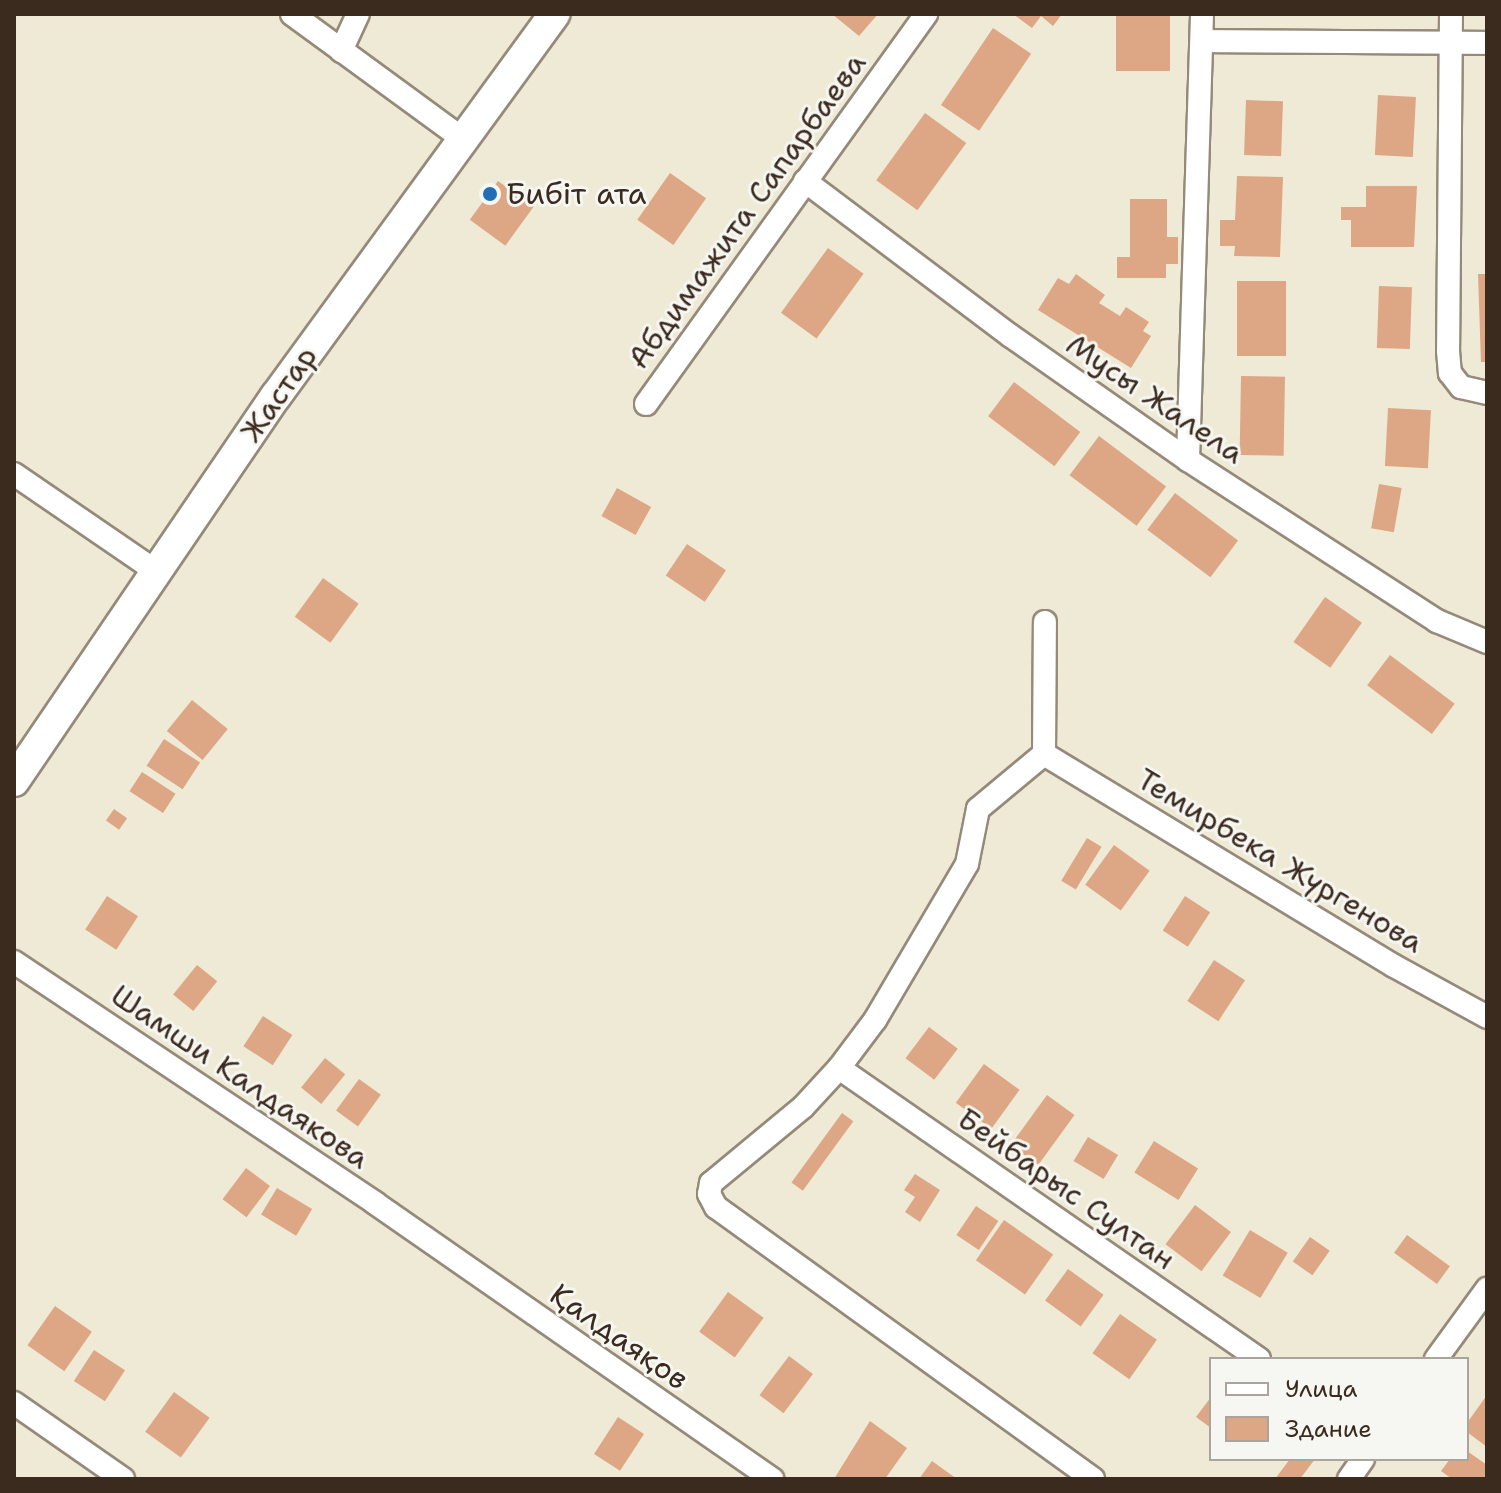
<!DOCTYPE html>
<meta charset="utf-8">
<style>
body{margin:0}
#map{position:relative;width:1501px;height:1493px;overflow:hidden;background:#efead6;font-family:"Shantell Sans",sans-serif}
div>[style]{position:absolute}
.building>*{inset:0;background:#dda685;transform-origin:0 0}
.roads{filter:drop-shadow(2px 0 #958a7a) drop-shadow(-2px 0 #958a7a) drop-shadow(0 2px #958a7a) drop-shadow(0 -2px #958a7a)}
.street>*{height:22px;margin:-11px;padding:0 11px;transform-origin:11px;border-radius:11px;background:#fff}
.secondary>*{height:30px;margin:-15px;padding:0 15px;transform-origin:15px;border-radius:15px;background:#fff}
.dots>*{width:22px;height:22px;translate:-50% -50%;box-sizing:border-box;border:4px solid #f6f6f2;border-radius:50%}
span{translate:-50% -50%;white-space:nowrap;text-align:center;line-height:1.15;-webkit-text-stroke:6px #f6f6f2;paint-order:stroke}
.poi-label{font-size:30px;color:#3b2a1e}
.left{translate:0 -50%;text-align:left}
.street-label{font-size:30px;color:#3b2a1e}
.frame{position:absolute;inset:0;border:16px solid #3b2a1e;pointer-events:none}
.legend{position:absolute;left:1209px;top:1357px;width:260px;height:104px;box-sizing:border-box;background:#f6f6f2;border:2px solid #aba49d;margin:0;padding:10px 14px;list-style:none;font-size:24px;color:#3b2a1e}
.legend li{display:flex;align-items:center;gap:16px;height:40px}
.legend b{width:40px;border:2px solid #aba49d}
</style>
<div id="map">
<div class="building">
<div style="clip-path:polygon(832px 14px,878px 14px,859px 36px)"></div>
<div style="clip-path:polygon(1013px 14px,1062px 14px,1053px 26px,1041px 16px,1032px 28px)"></div>
<div style="left:1116px;top:14px;width:54px;height:57px"></div>
<div style="left:993px;top:28px;width:46px;height:93px;rotate:34deg"></div>
<div style="left:1378px;top:95px;width:38px;height:60px;rotate:3deg"></div>
<div style="left:1246px;top:100px;width:37px;height:55px;rotate:2deg"></div>
<div style="left:925px;top:113px;width:51px;height:83px;rotate:36deg"></div>
<div style="left:670px;top:173px;width:44px;height:57px;rotate:35deg"></div>
<div style="clip-path:polygon(1237px 176px,1283px 177px,1280px 257px,1234px 256px,1235px 246px,1220px 246px,1220px 220px,1235px 220px)"></div>
<div style="left:498px;top:181px;width:44px;height:48px;rotate:36deg"></div>
<div style="clip-path:polygon(1366px 186px,1417px 186px,1414px 247px,1351px 247px,1351px 220px,1341px 220px,1341px 207px,1366px 207px)"></div>
<div style="clip-path:polygon(1130px 199px,1167px 199px,1167px 237px,1178px 237px,1178px 264px,1166px 264px,1166px 278px,1117px 278px,1117px 257px,1130px 257px)"></div>
<div style="left:828px;top:248px;width:44px;height:80px;rotate:36deg"></div>
<div style="clip-path:polygon(1076px 274px,1105px 295px,1099px 303px,1120px 316px,1126px 307px,1149px 322px,1143px 331px,1151px 336px,1131px 368px,1038px 310px,1058px 278px,1069px 284px)"></div>
<div style="clip-path:polygon(1478px 274px,1487px 274px,1487px 362px,1481px 362px)"></div>
<div style="left:1237px;top:281px;width:49px;height:75px"></div>
<div style="left:1379px;top:286px;width:33px;height:62px;rotate:2deg"></div>
<div style="left:1241px;top:376px;width:44px;height:79px;rotate:1deg"></div>
<div style="left:1014px;top:382px;width:83px;height:43px;rotate:37deg"></div>
<div style="left:1388px;top:408px;width:43px;height:58px;rotate:3deg"></div>
<div style="left:1099px;top:436px;width:84px;height:49px;rotate:37deg"></div>
<div style="left:1379px;top:484px;width:23px;height:45px;rotate:10deg"></div>
<div style="left:617px;top:488px;width:39px;height:32px;rotate:29deg"></div>
<div style="left:1175px;top:493px;width:79px;height:46px;rotate:37deg"></div>
<div style="left:687px;top:544px;width:47px;height:38px;rotate:34deg"></div>
<div style="left:323px;top:578px;width:44px;height:48px;rotate:36deg"></div>
<div style="left:1325px;top:597px;width:45px;height:55px;rotate:35deg"></div>
<div style="left:1390px;top:655px;width:81px;height:38px;rotate:37deg"></div>
<div style="left:192px;top:700px;width:46px;height:40px;rotate:39deg"></div>
<div style="left:164px;top:739px;width:43px;height:32px;rotate:33deg"></div>
<div style="left:142px;top:772px;width:40px;height:23px;rotate:33deg"></div>
<div style="left:114px;top:809px;width:16px;height:14px;rotate:35deg"></div>
<div style="left:1087px;top:838px;width:17px;height:50px;rotate:31deg"></div>
<div style="left:1114px;top:845px;width:44px;height:49px;rotate:36deg"></div>
<div style="left:107px;top:896px;width:37px;height:40px;rotate:33deg"></div>
<div style="left:1185px;top:896px;width:30px;height:41px;rotate:33deg"></div>
<div style="left:1214px;top:960px;width:37px;height:49px;rotate:33deg"></div>
<div style="left:197px;top:965px;width:26px;height:38px;rotate:39deg"></div>
<div style="left:263px;top:1016px;width:35px;height:36px;rotate:33deg"></div>
<div style="left:929px;top:1027px;width:36px;height:39px;rotate:37deg"></div>
<div style="left:325px;top:1058px;width:26px;height:38px;rotate:39deg"></div>
<div style="left:984px;top:1064px;width:44px;height:48px;rotate:36deg"></div>
<div style="left:359px;top:1079px;width:27px;height:39px;rotate:36deg"></div>
<div style="left:1047px;top:1095px;width:34px;height:62px;rotate:36deg"></div>
<div style="left:842px;top:1113px;width:14px;height:86px;rotate:36deg"></div>
<div style="left:1088px;top:1137px;width:35px;height:28px;rotate:31deg"></div>
<div style="left:1154px;top:1141px;width:52px;height:37px;rotate:32deg"></div>
<div style="left:246px;top:1168px;width:30px;height:39px;rotate:37deg"></div>
<div style="clip-path:polygon(915px 1174px,940px 1190px,920px 1222px,905px 1212px,915px 1197px,904px 1190px)"></div>
<div style="left:277px;top:1188px;width:41px;height:31px;rotate:31deg"></div>
<div style="left:1195px;top:1205px;width:45px;height:49px;rotate:37deg"></div>
<div style="left:976px;top:1206px;width:27px;height:35px;rotate:34deg"></div>
<div style="left:1004px;top:1220px;width:60px;height:49px;rotate:35deg"></div>
<div style="left:1250px;top:1230px;width:44px;height:53px;rotate:31deg"></div>
<div style="left:1407px;top:1235px;width:53px;height:22px;rotate:36deg"></div>
<div style="left:1310px;top:1237px;width:24px;height:30px;rotate:35deg"></div>
<div style="left:1068px;top:1269px;width:44px;height:39px;rotate:36deg"></div>
<div style="left:728px;top:1292px;width:44px;height:49px;rotate:36deg"></div>
<div style="left:55px;top:1306px;width:45px;height:48px;rotate:35deg"></div>
<div style="left:1120px;top:1314px;width:45px;height:48px;rotate:35deg"></div>
<div style="left:94px;top:1350px;width:37px;height:37px;rotate:33deg"></div>
<div style="left:789px;top:1356px;width:30px;height:49px;rotate:37deg"></div>
<div style="left:174px;top:1392px;width:44px;height:49px;rotate:36deg"></div>
<div style="clip-path:polygon(1487px 1395px,1487px 1447px,1467px 1432px,1467px 1423px)"></div>
<div style="clip-path:polygon(1211px 1397px,1211px 1428px,1196px 1417px)"></div>
<div style="left:618px;top:1417px;width:31px;height:44px;rotate:33deg"></div>
<div style="clip-path:polygon(870px 1421px,907px 1448px,885px 1479px,834px 1479px)"></div>
<div style="clip-path:polygon(1467px 1451px,1487px 1465px,1487px 1479px,1452px 1479px,1441px 1471px,1450px 1459px,1467px 1459px)"></div>
<div style="clip-path:polygon(1290px 1459px,1315px 1459px,1300px 1479px,1275px 1479px)"></div>
<div style="clip-path:polygon(932px 1461px,957px 1479px,919px 1479px)"></div>
</div>
<div class="roads">
<div class="street">
<div style="left:292px;top:14px;width:212px;rotate:36.2deg"></div>
<div style="left:1451px;top:14px;width:337px;rotate:90.5deg"></div>
<div style="left:1448px;top:351px;width:22px;rotate:85deg"></div>
<div style="left:1450px;top:373px;width:18px;rotate:52deg"></div>
<div style="left:1461px;top:387px;width:27px;rotate:13deg"></div>
<div style="left:1202px;top:41px;width:285px;rotate:0.4deg"></div>
<div style="left:341px;top:51px;width:41px;rotate:-65.3deg"></div>
<div style="left:805px;top:181px;width:258px;rotate:37deg"></div>
<div style="left:1011px;top:336px;width:216px;rotate:35deg"></div>
<div style="left:1188px;top:460px;width:297px;rotate:32.9deg"></div>
<div style="left:1437px;top:621px;width:54px;rotate:22.8deg"></div>
<div style="left:646px;top:404px;width:480px;rotate:-54.3deg"></div>
<div style="left:1188px;top:460px;width:446px;rotate:-88.2deg"></div>
<div style="left:14px;top:474px;width:173px;rotate:34.4deg"></div>
<div style="left:1044px;top:754px;width:86px;rotate:140.2deg"></div>
<div style="left:978px;top:809px;width:56px;rotate:101.3deg"></div>
<div style="left:967px;top:864px;width:181px;rotate:120.5deg"></div>
<div style="left:875px;top:1020px;width:60px;rotate:126.9deg"></div>
<div style="left:839px;top:1068px;width:53px;rotate:132.7deg"></div>
<div style="left:803px;top:1107px;width:119px;rotate:140.4deg"></div>
<div style="left:711px;top:1183px;width:11px;rotate:100deg"></div>
<div style="left:709px;top:1194px;width:15px;rotate:62deg"></div>
<div style="left:716px;top:1207px;width:465px;rotate:35.8deg"></div>
<div style="left:1044px;top:754px;width:409px;rotate:31.2deg"></div>
<div style="left:1394px;top:966px;width:106px;rotate:28.7deg"></div>
<div style="left:1044px;top:754px;width:132px;rotate:-89.6deg"></div>
<div style="left:14px;top:962px;width:434px;rotate:33.7deg"></div>
<div style="left:375px;top:1203px;width:484px;rotate:34.8deg"></div>
<div style="left:839px;top:1068px;width:511px;rotate:34.72deg"></div>
<div style="left:1436px;top:1359px;width:87px;rotate:-53.9deg"></div>
<div style="left:14px;top:1403px;width:133px;rotate:34.9deg"></div>
<div style="left:1349px;top:1479px;width:24px;rotate:-55deg"></div>
</div>
<div class="secondary">
<div style="left:14px;top:781px;width:466px;rotate:-55.8deg"></div>
<div style="left:276px;top:396px;width:473px;rotate:-53.9deg"></div>
</div>
</div>
<div class="dots">
<div style="left:490px;top:194px;background:#1f6fb2"></div>
</div>
<div class="poi-label">
<span class="left" style="left:506px;top:194px">Бибіт ата</span>
</div>
<div class="street-label">
<span style="left:747px;top:211px;rotate:-54deg">Абдимажита Сапарбаева</span>
<span style="left:279px;top:394px;rotate:-55deg">Жастар</span>
<span style="left:1155px;top:399px;rotate:34deg">Мусы Жалела</span>
<span style="left:1280px;top:861px;rotate:31deg">Темирбека Жүргенова</span>
<span style="left:240px;top:1077px;rotate:34deg">Шамши Калдаякова</span>
<span style="left:1066px;top:1189px;rotate:35deg">Бейбарыс Султан</span>
<span style="left:619px;top:1337px;rotate:35deg">Қалдаяқов</span>
</div>
<div class="frame"></div>
<ul class="legend">
<li><b style="height:10px;background:#fff"></b>Улица</li>
<li><b style="height:22px;background:#dda685"></b>Здание</li>
</ul>
</div>
